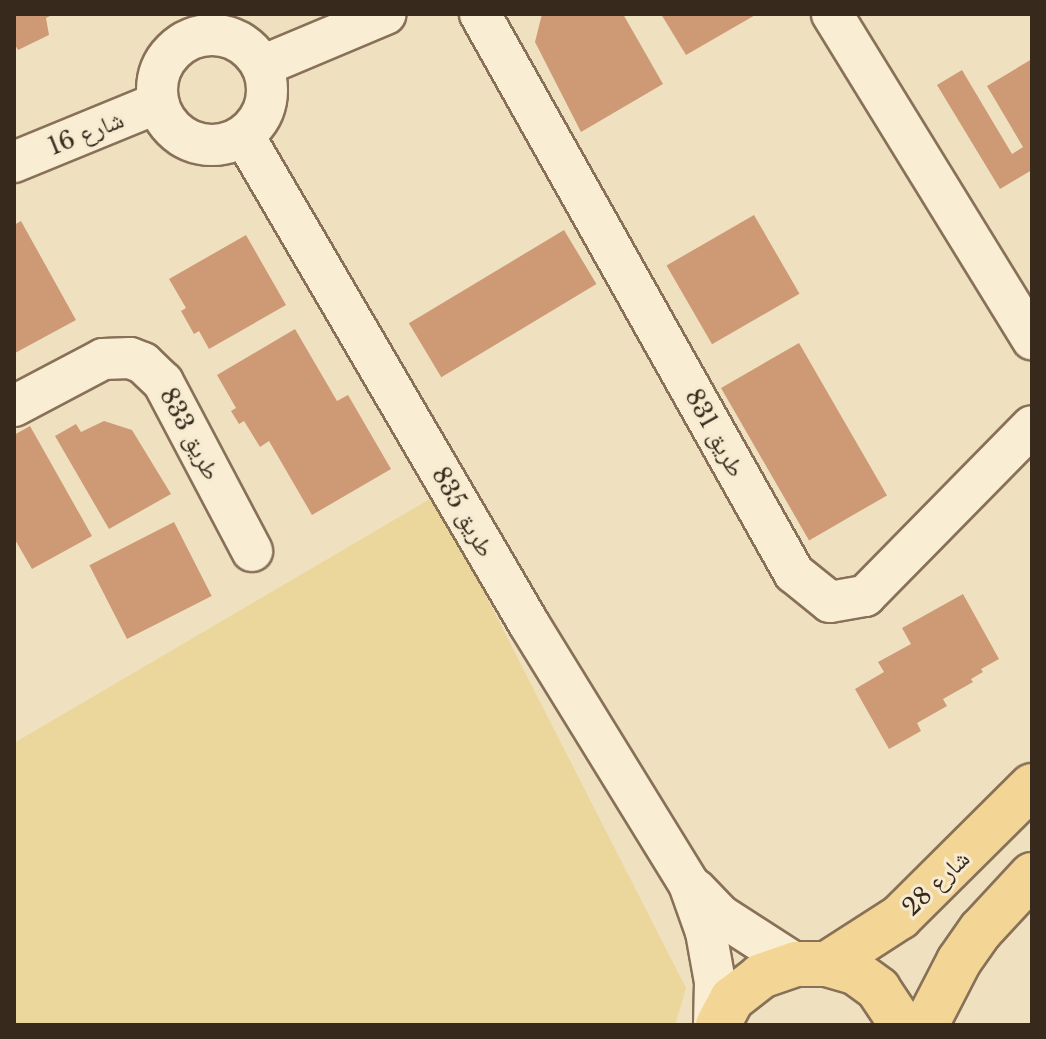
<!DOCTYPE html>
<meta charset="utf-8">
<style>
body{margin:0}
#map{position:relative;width:1046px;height:1039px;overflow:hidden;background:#efe1c0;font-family:"Libre Baskerville","Noto Naskh Arabic",serif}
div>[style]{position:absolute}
.sand>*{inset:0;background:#ebd69c}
.building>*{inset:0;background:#ce9a75;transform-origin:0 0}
.roads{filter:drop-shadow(2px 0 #887158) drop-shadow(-2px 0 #887158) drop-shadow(0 2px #887158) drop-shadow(0 -2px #887158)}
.minor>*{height:40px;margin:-20px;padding:0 20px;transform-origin:20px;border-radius:20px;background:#f9eed3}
.minor>.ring{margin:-20px;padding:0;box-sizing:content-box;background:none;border:40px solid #f9eed3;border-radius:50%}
.major>*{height:44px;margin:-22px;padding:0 22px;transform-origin:22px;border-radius:22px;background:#f3d696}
span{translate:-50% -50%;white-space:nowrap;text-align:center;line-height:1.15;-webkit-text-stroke:6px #f6ebd0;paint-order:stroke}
.street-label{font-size:24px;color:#37291c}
.frame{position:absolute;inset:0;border:16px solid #37291c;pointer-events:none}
</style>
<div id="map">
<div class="sand">
<div style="clip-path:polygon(435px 496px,686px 988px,675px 1025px,14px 1025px,14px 743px)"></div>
</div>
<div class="building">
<div style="clip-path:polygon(14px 14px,54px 14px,46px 18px,49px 35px,18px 50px,14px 43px)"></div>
<div style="clip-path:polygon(542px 14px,623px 14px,663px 84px,581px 132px,535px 42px)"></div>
<div style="clip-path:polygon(661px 14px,757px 14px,686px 55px)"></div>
<div style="clip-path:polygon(1032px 59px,1032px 170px,1000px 189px,937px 85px,962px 70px,1012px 154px,1023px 147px,987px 86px)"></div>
<div style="left:754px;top:215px;width:91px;height:101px;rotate:60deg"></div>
<div style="clip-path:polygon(21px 221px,76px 320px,15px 353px,14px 225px)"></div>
<div style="left:564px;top:230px;width:63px;height:181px;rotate:59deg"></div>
<div style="clip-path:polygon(246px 235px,286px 305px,209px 349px,199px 331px,194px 334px,181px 311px,186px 308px,169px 279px)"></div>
<div style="clip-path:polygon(295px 329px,337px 401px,348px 395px,391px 469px,312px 515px,269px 441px,260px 447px,244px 421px,239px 424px,231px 411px,236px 408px,217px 375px)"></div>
<div style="left:799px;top:343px;width:176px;height:90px;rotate:60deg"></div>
<div style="clip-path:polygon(104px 421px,132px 430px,171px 494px,109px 529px,55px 436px,76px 424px,81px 432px)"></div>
<div style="clip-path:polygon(30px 426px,92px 536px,32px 569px,14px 538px,14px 435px)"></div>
<div style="left:174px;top:522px;width:83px;height:95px;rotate:63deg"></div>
<div style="clip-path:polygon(963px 594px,999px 659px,981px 669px,983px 672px,971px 679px,973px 682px,943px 699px,947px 706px,917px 723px,921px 731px,889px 749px,855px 689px,884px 672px,878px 662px,911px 644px,902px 628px)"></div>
</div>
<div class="roads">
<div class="minor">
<div style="left:480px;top:14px;width:641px;rotate:60.68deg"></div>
<div style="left:794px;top:573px;width:46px;rotate:38.9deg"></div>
<div style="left:830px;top:602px;width:36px;rotate:-10deg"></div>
<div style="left:865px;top:596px;width:238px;rotate:-45.5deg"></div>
<div style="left:832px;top:14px;width:382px;rotate:58.4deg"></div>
<div class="ring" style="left:157px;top:35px;width:70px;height:70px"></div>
<div style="left:262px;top:66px;width:134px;rotate:-22.8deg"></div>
<div style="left:244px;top:136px;width:565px;rotate:59.71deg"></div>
<div style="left:529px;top:624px;width:305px;rotate:58.4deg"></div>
<div style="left:689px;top:884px;width:51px;rotate:70.5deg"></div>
<div style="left:706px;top:932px;width:51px;rotate:79.8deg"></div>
<div style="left:715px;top:982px;width:43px;rotate:91.3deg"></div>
<div style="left:14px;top:162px;width:156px;rotate:-22.3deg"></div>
<div style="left:14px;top:406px;width:101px;rotate:-27.8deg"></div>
<div style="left:103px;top:359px;width:27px;rotate:-2deg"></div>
<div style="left:130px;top:358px;width:14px;rotate:21deg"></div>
<div style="left:143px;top:363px;width:28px;rotate:44deg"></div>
<div style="left:163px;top:382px;width:191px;rotate:62.2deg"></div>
<div style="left:695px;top:889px;width:36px;rotate:46deg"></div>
<div style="left:720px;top:915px;width:90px;rotate:32.8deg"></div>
</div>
<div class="major">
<div style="left:827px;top:964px;width:87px;rotate:-32.8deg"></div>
<div style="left:900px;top:917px;width:186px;rotate:-44.8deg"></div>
<div style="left:718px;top:1025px;width:30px;rotate:-62deg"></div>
<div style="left:732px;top:999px;width:37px;rotate:-38deg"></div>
<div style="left:761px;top:976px;width:37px;rotate:-19deg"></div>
<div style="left:796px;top:964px;width:31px"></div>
<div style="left:827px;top:964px;width:29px;rotate:16deg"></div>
<div style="left:855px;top:972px;width:29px;rotate:36deg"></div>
<div style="left:878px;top:989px;width:43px;rotate:56.3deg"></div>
<div style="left:926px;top:1025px;width:72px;rotate:-62.7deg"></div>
<div style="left:959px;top:961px;width:38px;rotate:-55deg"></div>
<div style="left:981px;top:930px;width:75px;rotate:-47.2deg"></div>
</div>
</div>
<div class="street-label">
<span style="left:86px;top:133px;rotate:-22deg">شارع 16</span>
<span style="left:715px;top:433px;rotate:61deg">طريق 831</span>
<span style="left:190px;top:434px;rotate:62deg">طريق 833</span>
<span style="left:463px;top:512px;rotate:60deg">طريق 835</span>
<span style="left:936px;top:883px;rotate:-44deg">شارع 28</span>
</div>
<div class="frame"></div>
</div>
